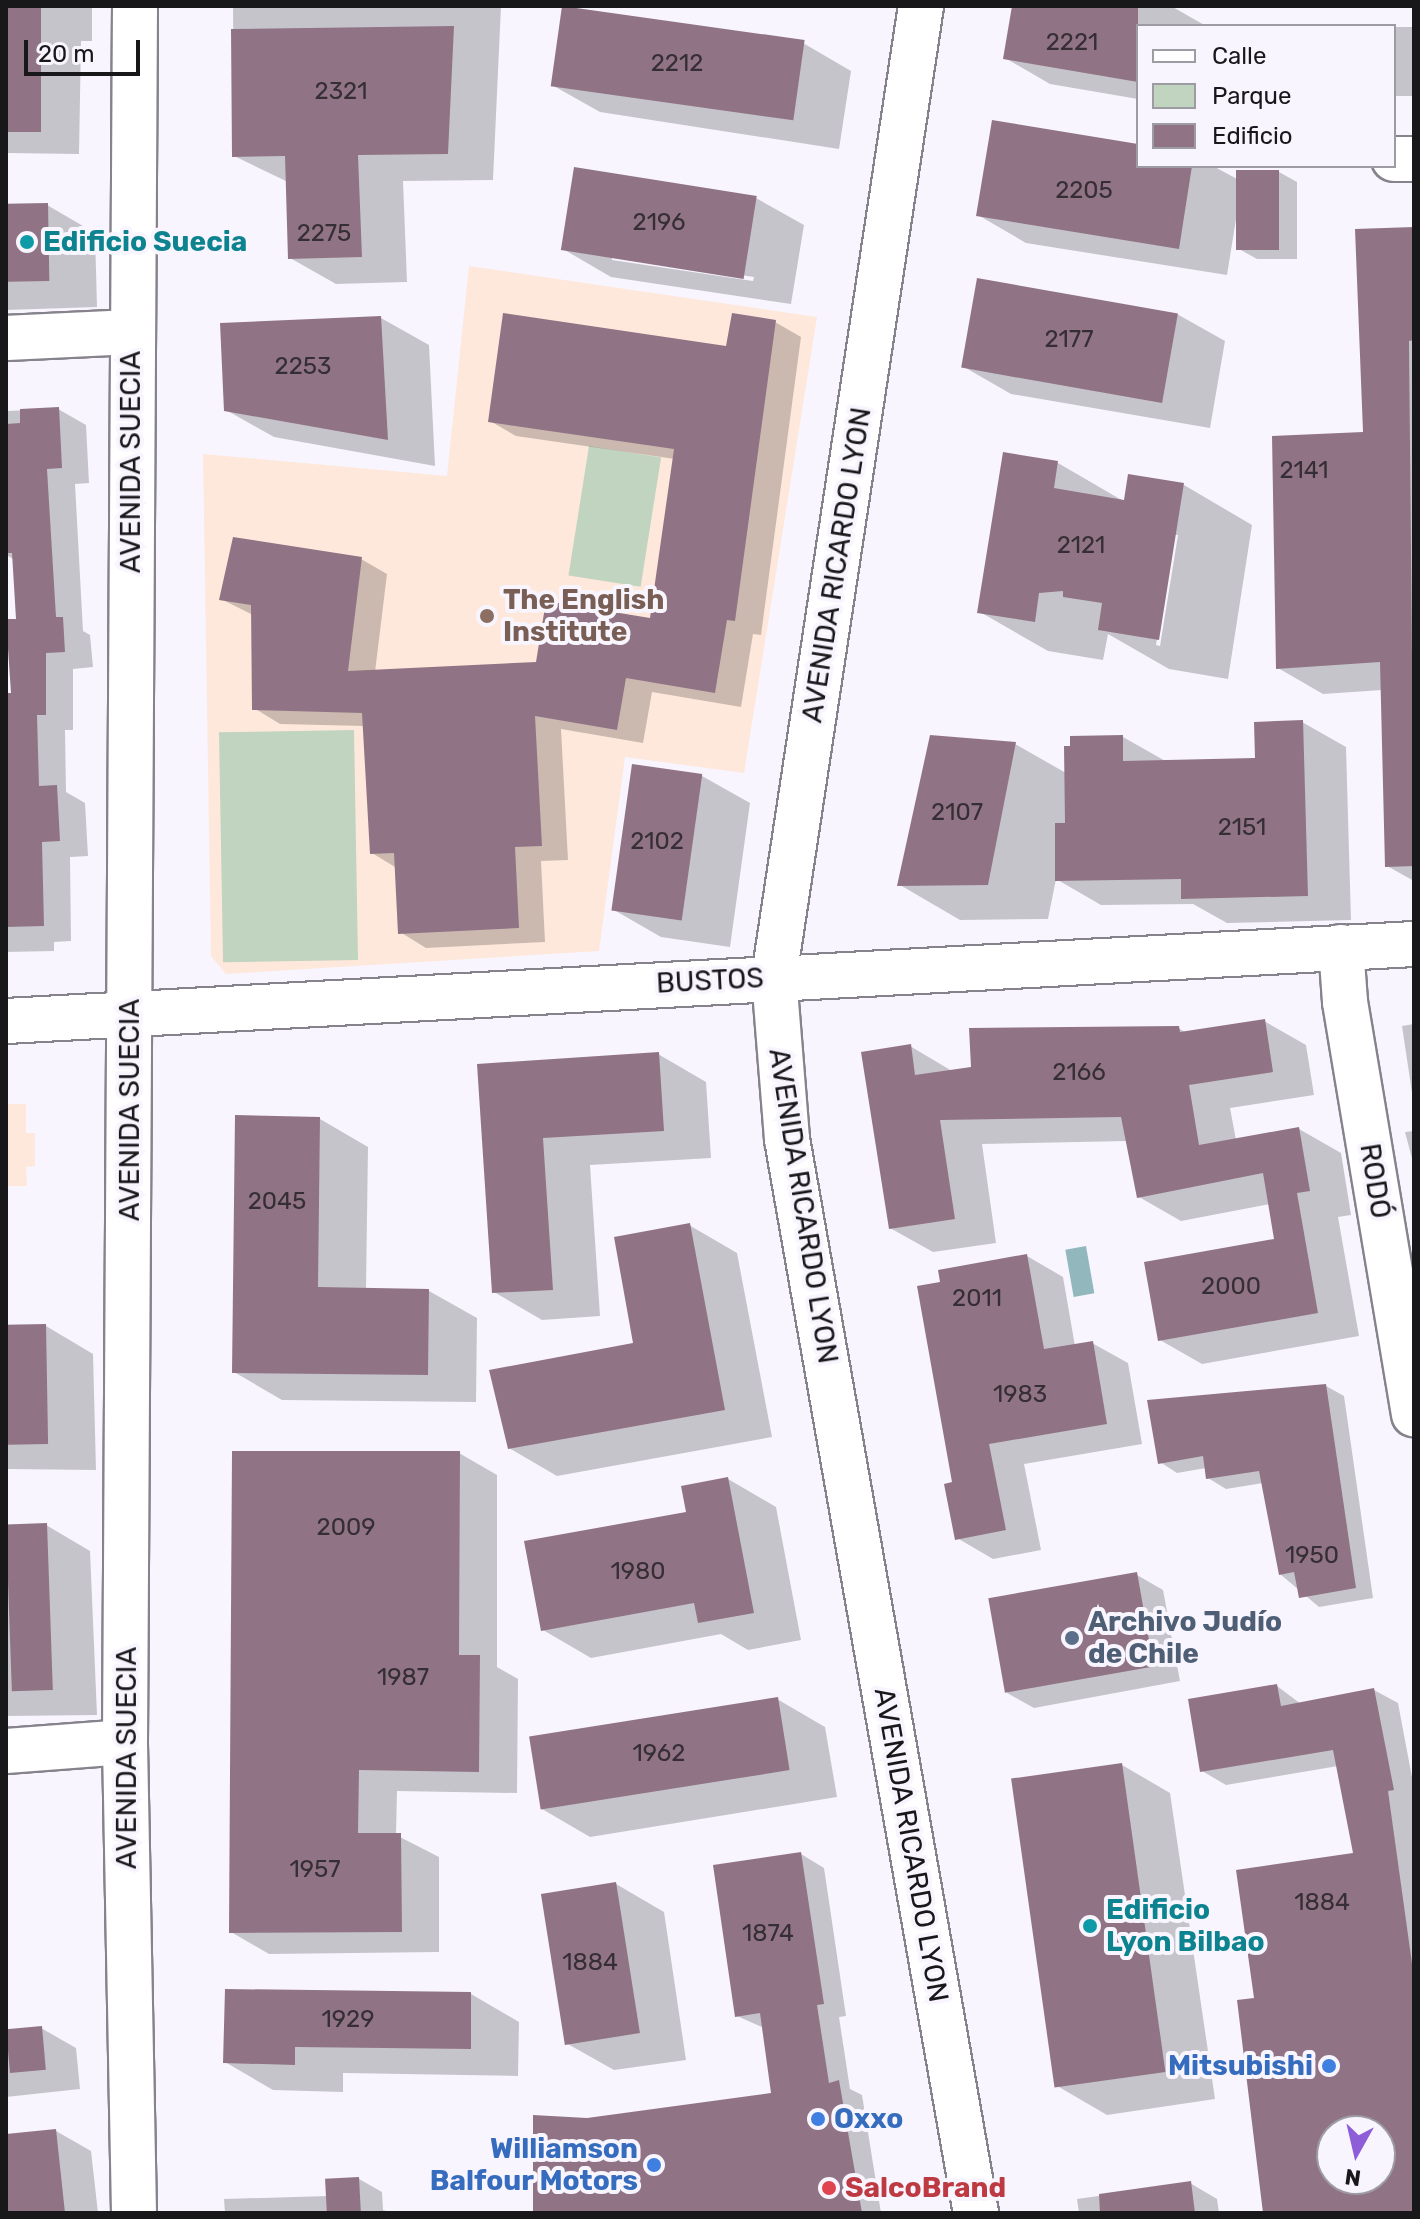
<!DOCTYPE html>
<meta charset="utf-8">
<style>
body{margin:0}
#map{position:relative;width:1420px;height:2219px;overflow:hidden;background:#f8f5fe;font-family:Rubik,sans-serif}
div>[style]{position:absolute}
.education>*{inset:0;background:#fee8db}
.green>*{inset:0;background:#c0d4c0;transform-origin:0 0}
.water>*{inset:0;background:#92b8bd;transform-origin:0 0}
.shadow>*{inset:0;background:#0003;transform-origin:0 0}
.building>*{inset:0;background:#907485;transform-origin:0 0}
.roads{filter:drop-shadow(2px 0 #87838c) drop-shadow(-2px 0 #87838c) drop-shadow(0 2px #87838c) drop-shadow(0 -2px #87838c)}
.minor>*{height:44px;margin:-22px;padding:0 22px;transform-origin:22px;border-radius:22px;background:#fff}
.dots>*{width:22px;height:22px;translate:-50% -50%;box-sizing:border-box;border:4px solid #f8f5fe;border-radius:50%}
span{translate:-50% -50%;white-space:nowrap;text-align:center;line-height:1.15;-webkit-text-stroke:8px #f8f5fe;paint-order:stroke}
.number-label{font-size:24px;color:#362e35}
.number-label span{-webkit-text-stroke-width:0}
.culture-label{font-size:28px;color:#0d838f;font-weight:700}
.left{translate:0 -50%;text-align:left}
.street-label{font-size:28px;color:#18171a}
.education-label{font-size:28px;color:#785e54;font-weight:700}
.service-label{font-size:28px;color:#4e5e75;font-weight:700}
.shop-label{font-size:28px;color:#366cbe;font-weight:700}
.right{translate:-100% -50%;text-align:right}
.health-label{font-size:28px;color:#be3a42;font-weight:700}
.frame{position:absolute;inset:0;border:8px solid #18171a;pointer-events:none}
.legend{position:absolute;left:1136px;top:24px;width:260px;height:144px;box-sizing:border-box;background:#f8f5fe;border:2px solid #9e9ca3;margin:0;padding:10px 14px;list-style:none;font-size:24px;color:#18171a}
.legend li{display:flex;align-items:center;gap:16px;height:40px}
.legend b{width:40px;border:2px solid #9e9ca3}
.north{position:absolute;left:1316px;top:2115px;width:80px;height:80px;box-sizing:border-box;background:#f8f5fe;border:2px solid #9e9ca3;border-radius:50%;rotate:188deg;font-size:22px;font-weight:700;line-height:32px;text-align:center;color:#18171a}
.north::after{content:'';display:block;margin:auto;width:28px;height:36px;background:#8d5ed8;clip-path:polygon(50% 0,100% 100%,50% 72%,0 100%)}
.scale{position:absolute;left:24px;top:40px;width:116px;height:36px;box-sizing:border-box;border:4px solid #18171a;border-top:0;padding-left:10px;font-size:24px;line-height:28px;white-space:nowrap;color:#18171a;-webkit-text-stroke:6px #f8f5fe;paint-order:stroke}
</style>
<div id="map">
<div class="education">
<div style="clip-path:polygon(469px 266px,817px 317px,744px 773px,625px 757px,599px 951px,226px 974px,211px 956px,203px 454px,447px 476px)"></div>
<div style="clip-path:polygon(6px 1104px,26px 1104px,26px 1133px,35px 1133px,35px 1166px,26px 1167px,27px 1186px,6px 1186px)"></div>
</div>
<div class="green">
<div style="left:589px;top:446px;width:73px;height:131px;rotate:9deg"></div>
<div style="left:354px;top:730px;width:230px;height:135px;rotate:89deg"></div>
</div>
<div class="water">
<div style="left:1086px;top:1246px;width:48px;height:21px;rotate:80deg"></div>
</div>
<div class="shadow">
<div style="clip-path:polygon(6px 6px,92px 6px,92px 41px,81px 41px,79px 154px,6px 153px)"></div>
<div style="clip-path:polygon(233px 6px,501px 6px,493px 180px,403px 181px,407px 282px,336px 284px,290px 258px,288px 182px,234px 156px)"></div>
<div style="clip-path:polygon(1014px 6px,1171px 6px,1206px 26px,1138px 26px,1138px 99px,1050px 84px,1005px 58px)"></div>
<div style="left:1414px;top:27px;width:69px;height:20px;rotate:90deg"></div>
<div style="clip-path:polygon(803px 43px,851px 71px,839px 149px,600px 112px,552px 85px)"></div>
<div style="clip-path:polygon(1138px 146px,1138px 166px,1213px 166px,1239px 180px,1279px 172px,1297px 182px,1297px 259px,1257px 259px,1239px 249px,1237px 213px,1227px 275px,1026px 243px,978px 215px)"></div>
<div style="clip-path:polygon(evenodd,756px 198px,804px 225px,791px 304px,611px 277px,563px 249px,756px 198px,612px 256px,754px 277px,753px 281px,612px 260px,612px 256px)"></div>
<div style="clip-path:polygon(47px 205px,95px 233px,97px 307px,6px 310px,6px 206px)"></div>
<div style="clip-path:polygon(1414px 229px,1414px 881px,1387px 866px,1382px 690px,1323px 694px,1278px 668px,1365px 434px)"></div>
<div style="clip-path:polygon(1177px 314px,1225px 341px,1210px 428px,1011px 394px,964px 367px)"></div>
<div style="clip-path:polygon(381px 318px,429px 345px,435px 466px,274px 437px,226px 410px)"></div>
<div style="clip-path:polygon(775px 322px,801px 337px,761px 635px,753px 634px,741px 707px,652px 692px,643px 743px,561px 729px,568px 860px,541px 861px,545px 942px,426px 948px,400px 932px,395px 867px,372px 853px,365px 726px,280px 724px,254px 708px,253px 615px,221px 599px,361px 559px,387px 574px,375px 672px,538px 664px,651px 620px,675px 459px,516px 436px,490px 421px,728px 349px)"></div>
<div style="clip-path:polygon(58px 409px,86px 425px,89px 483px,75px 484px,83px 631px,90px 635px,93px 667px,73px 669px,73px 730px,65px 730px,66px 792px,85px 803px,88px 856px,70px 857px,71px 941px,54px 942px,54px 951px,6px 952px,6px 695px,13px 695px,18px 621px,15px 560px,6px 555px,6px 411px)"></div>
<div style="clip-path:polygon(evenodd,1005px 454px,1058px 463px,1125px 502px,1184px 485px,1252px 525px,1228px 679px,1169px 669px,1108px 634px,1103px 660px,1048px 651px,980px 612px,1005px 454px,1174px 535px,1178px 535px,1160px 646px,1156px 645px,1174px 535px)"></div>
<div style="clip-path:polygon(1302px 722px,1346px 747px,1351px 920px,1227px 923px,1193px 904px,1101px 905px,1056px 879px,1048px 919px,960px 920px,900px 885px,1015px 744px,1066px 773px,1072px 748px,1123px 737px,1167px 762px,1257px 760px)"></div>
<div style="clip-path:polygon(634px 766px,702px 776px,750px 803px,730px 947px,661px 937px,614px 910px)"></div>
<div style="clip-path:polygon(1264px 1021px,1306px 1045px,1314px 1095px,1230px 1108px,1236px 1140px,1299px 1129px,1341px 1153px,1351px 1215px,1338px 1217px,1359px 1336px,1202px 1364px,1160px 1340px,1277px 1241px,1270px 1204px,1181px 1221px,1139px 1197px,1128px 1141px,982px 1144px,996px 1243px,933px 1252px,890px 1228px,910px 1046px,952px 1071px,1178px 1028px,1187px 1033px)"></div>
<div style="clip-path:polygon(1414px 1024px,1414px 1106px,1402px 1026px)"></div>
<div style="clip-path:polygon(658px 1054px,706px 1082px,711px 1158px,590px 1165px,600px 1316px,542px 1320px,494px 1292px,480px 1066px)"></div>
<div style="clip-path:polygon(320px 1119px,368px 1147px,366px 1289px,429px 1291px,477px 1318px,476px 1402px,282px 1400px,234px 1372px)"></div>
<div style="clip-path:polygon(1414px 1131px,1414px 1166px,1405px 1132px)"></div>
<div style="clip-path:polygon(689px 1225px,737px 1253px,772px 1437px,557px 1476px,509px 1448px,635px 1344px)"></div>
<div style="clip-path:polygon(1027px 1256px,1063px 1277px,1075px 1346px,1092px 1343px,1128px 1363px,1142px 1444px,1024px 1464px,1041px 1550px,993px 1559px,957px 1538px,942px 1283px)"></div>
<div style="clip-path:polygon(46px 1326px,93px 1354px,96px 1470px,6px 1469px,6px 1327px)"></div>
<div style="clip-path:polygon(1326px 1386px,1344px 1396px,1373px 1598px,1319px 1607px,1280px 1574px,1263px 1483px,1226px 1489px,1208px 1478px,1206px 1468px,1177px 1473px,1160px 1462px)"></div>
<div style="clip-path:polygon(459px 1453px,497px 1475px,497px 1667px,518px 1679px,517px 1793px,397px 1791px,396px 1835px,439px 1857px,439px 1952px,269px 1954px,231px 1932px)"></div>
<div style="clip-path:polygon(728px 1479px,776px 1507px,801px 1640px,748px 1650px,721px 1634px,591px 1658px,543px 1630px)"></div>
<div style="clip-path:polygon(46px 1525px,90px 1551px,97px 1715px,6px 1716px,6px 1527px)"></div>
<div style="clip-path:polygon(1137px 1575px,1163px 1590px,1180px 1681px,1034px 1708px,1007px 1693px)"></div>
<div style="clip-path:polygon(evenodd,1277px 1686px,1301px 1704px,1374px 1690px,1398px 1703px,1414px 1788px,1414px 2213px,1265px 2213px,1256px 2000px,1355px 1855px,1338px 1766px,1226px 1785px,1202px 1771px,1277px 1686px,1332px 2131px,1380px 2131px,1380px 2179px,1332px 2179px,1332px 2131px)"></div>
<div style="clip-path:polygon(777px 1699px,825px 1727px,837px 1797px,590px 1837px,542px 1809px)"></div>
<div style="clip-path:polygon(1122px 1765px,1170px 1793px,1215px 2099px,1107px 2115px,1059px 2087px)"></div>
<div style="clip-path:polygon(801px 1854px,824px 1868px,846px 2016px,839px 2017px,850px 2089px,862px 2095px,881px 2213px,535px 2213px,587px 2120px,774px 2095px,764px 2028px,737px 2016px)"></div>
<div style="clip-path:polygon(616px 1884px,664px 1912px,686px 2060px,614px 2070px,566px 2043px)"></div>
<div style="clip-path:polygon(471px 1994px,519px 2022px,518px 2076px,343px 2073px,343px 2092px,273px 2090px,225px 2062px)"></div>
<div style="clip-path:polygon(41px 2028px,76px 2048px,80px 2089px,6px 2097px,6px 2032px)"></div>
<div style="clip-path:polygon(56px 2131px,91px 2151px,98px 2213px,6px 2213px,6px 2136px)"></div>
<div style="clip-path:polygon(359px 2179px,382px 2192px,383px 2210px,393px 2213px,225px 2213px,224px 2199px,327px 2196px)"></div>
<div style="clip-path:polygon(1190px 2183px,1217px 2199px,1219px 2213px,1079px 2213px,1077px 2199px)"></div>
</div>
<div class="building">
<div style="left:6px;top:6px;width:35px;height:126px"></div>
<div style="left:562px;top:6px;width:245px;height:81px;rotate:8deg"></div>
<div style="clip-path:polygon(1012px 6px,1138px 6px,1138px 82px,1003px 59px)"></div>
<div style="clip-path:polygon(454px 26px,448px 154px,358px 155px,362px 257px,288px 259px,285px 156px,232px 157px,231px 29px)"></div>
<div style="clip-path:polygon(992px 120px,1138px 144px,1138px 166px,1192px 166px,1179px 249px,976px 216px)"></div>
<div style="left:574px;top:167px;width:185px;height:84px;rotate:9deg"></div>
<div style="left:1236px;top:170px;width:43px;height:80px"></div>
<div style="left:48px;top:203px;width:78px;height:42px;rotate:89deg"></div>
<div style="clip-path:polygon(1414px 227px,1414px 340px,1409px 341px,1414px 866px,1385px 867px,1380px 662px,1276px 669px,1272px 436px,1363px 432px,1355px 229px)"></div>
<div style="left:977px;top:278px;width:204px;height:91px;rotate:10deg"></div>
<div style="clip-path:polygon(503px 313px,726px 346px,732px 313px,776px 320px,735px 621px,727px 620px,715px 693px,626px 678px,617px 730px,535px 716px,542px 846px,515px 847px,519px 928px,398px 934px,394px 853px,370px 854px,362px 713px,252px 710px,251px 605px,219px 600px,233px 537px,362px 557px,348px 671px,536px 662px,546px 601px,650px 618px,674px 449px,488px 422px)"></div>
<div style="clip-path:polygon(381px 316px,388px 440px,224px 411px,220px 323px)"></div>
<div style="clip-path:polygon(59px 407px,62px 468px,47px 469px,56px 617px,63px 617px,65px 652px,46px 653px,46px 715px,37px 715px,39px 786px,57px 785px,60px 841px,42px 842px,44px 926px,6px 927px,6px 693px,11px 693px,6px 619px,16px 619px,12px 553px,6px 553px,6px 424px,20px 423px,20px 409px)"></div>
<div style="clip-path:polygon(1003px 452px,1058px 461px,1054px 488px,1124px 500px,1128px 474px,1184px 483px,1159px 640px,1098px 630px,1102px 603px,1063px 597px,1063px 591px,1039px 593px,1035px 622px,977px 613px)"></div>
<div style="clip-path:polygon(1303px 720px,1308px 896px,1181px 899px,1181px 879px,1055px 881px,1055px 823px,1065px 823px,1064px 746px,1070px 746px,1070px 736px,1123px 735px,1123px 761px,1255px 758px,1254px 722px)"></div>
<div style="clip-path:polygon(930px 735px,1016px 742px,988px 885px,897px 886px)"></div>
<div style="left:632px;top:764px;width:71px;height:148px;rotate:8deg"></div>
<div style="clip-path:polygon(1265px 1019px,1273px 1072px,1189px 1085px,1199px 1145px,1299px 1127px,1310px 1191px,1297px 1193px,1318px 1313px,1158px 1341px,1144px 1262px,1274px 1239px,1263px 1173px,1137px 1198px,1121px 1117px,940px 1120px,955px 1219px,889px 1229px,861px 1052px,911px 1044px,915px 1075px,971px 1067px,969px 1028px,1179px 1026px,1180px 1032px)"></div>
<div style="clip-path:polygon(659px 1052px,664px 1131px,543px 1138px,553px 1290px,492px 1293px,477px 1064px)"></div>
<div style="clip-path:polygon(235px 1115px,320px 1117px,318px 1287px,429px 1289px,428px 1375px,232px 1373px)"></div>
<div style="clip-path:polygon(690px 1223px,725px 1410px,508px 1449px,489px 1370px,633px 1343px,614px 1237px)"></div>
<div style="clip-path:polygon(1027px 1254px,1044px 1349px,1093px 1341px,1107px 1424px,989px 1444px,1006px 1530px,955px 1540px,944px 1484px,952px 1482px,917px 1286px,940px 1282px,938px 1270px)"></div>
<div style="left:46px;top:1324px;width:120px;height:40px;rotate:89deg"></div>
<div style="clip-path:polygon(1326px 1384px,1356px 1588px,1299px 1598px,1294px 1572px,1279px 1575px,1259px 1471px,1206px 1479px,1203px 1456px,1158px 1464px,1147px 1400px)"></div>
<div style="clip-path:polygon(232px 1451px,460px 1451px,459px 1655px,480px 1655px,479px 1772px,359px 1770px,358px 1833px,401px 1833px,402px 1932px,229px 1933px)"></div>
<div style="clip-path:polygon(728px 1477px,754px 1613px,698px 1623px,694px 1603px,541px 1631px,524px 1541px,686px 1512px,681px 1486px)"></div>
<div style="left:47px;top:1523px;width:167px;height:41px;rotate:88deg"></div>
<div style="left:1137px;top:1572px;width:96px;height:151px;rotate:80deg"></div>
<div style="clip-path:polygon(evenodd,1277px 1684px,1281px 1706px,1374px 1688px,1394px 1790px,1388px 1791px,1414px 1978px,1414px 2213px,1263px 2213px,1237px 2000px,1254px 1998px,1236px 1870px,1353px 1853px,1333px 1750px,1200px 1772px,1188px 1699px,1277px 1684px,1332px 2131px,1380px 2131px,1380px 2179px,1332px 2179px,1332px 2131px)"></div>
<div style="left:778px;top:1697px;width:74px;height:252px;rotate:81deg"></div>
<div style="left:1122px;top:1763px;width:312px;height:112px;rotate:82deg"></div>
<div style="clip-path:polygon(801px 1852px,824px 2004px,817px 2005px,829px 2083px,839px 2080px,862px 2213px,533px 2213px,533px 2115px,587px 2118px,771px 2093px,760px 2013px,735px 2017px,713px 1865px)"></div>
<div style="left:616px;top:1882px;width:153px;height:76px;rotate:81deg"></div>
<div style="clip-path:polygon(225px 1989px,471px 1992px,471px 2049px,295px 2047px,295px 2065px,223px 2063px)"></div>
<div style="left:42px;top:2026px;width:44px;height:36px;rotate:85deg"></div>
<div style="clip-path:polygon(56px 2129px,65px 2213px,6px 2213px,6px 2134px)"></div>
<div style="left:359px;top:2177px;width:36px;height:34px;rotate:87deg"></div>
<div style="clip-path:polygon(1191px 2181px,1195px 2213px,1100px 2213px,1099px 2194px)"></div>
</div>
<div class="roads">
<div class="minor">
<div style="left:921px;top:6px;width:982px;rotate:98.61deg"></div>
<div style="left:774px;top:977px;width:163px;rotate:85.4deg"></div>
<div style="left:787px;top:1139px;width:1091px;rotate:80.02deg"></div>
<div style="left:1394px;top:159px;width:20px"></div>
<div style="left:6px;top:338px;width:125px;rotate:-2.7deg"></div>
<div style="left:1341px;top:947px;width:55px;rotate:85.8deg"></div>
<div style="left:1345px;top:1002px;width:418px;rotate:80.5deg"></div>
<div style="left:6px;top:1021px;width:1410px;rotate:-3.13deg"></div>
<div style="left:6px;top:1751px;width:119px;rotate:-4.3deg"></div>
<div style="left:134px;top:2213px;width:471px;rotate:-91.1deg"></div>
<div style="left:125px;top:1742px;width:1736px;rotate:-89.67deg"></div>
</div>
</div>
<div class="dots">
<div style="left:27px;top:242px;background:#0f9aa8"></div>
<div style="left:487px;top:616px;background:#8d6e63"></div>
<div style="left:1072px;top:1638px;background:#5c6f8a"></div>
<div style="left:1090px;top:1926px;background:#0f9aa8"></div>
<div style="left:1329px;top:2066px;background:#3f7fe0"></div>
<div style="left:818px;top:2119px;background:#3f7fe0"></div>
<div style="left:654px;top:2165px;background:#3f7fe0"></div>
<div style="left:829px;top:2188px;background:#e0444e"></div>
</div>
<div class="number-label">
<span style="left:1072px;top:43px">2221</span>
<span style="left:677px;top:64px">2212</span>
<span style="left:341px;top:92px">2321</span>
<span style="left:1084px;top:191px">2205</span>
<span style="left:659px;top:223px">2196</span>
<span style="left:324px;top:234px">2275</span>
<span style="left:1069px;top:340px">2177</span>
<span style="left:303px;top:367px">2253</span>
<span style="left:1304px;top:471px">2141</span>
<span style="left:1081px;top:546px">2121</span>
<span style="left:957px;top:813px">2107</span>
<span style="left:1242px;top:828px">2151</span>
<span style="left:657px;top:842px">2102</span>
<span style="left:1079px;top:1073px">2166</span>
<span style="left:277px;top:1202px">2045</span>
<span style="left:1231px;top:1287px">2000</span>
<span style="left:977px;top:1299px">2011</span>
<span style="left:1020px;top:1395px">1983</span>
<span style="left:346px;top:1528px">2009</span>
<span style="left:1312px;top:1556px">1950</span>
<span style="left:638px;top:1572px">1980</span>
<span style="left:403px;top:1678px">1987</span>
<span style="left:659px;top:1754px">1962</span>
<span style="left:315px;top:1870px">1957</span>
<span style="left:1322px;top:1903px">1884</span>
<span style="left:768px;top:1934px">1874</span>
<span style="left:590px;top:1963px">1884</span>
<span style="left:348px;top:2020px">1929</span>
</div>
<div class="culture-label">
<span class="left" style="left:43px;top:242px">Edificio Suecia</span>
<span class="left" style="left:1106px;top:1926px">Edificio<br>Lyon Bilbao</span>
</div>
<div class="street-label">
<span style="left:131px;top:462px;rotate:-90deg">AVENIDA SUECIA</span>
<span style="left:837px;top:565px;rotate:-81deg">AVENIDA RICARDO LYON</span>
<span style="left:710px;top:981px;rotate:-3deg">BUSTOS</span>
<span style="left:130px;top:1110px;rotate:-90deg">AVENIDA SUECIA</span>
<span style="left:1375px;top:1181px;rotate:81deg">RODÓ</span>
<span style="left:803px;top:1206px;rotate:81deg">AVENIDA RICARDO LYON</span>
<span style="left:127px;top:1758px;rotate:-90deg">AVENIDA SUECIA</span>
<span style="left:911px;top:1845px;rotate:80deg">AVENIDA RICARDO LYON</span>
</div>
<div class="education-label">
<span class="left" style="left:503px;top:616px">The English<br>Institute</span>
</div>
<div class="service-label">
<span class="left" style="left:1088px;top:1638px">Archivo Judío<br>de Chile</span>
</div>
<div class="shop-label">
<span class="right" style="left:1313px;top:2066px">Mitsubishi</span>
<span class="left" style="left:834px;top:2119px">Oxxo</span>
<span class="right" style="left:638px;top:2165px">Williamson<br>Balfour Motors</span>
</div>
<div class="health-label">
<span class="left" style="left:845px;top:2188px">SalcoBrand</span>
</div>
<div class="frame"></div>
<ul class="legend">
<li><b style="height:10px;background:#fff"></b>Calle</li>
<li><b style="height:22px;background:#c0d4c0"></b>Parque</li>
<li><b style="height:22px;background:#907485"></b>Edificio</li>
</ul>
<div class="north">N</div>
<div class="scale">20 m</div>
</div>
